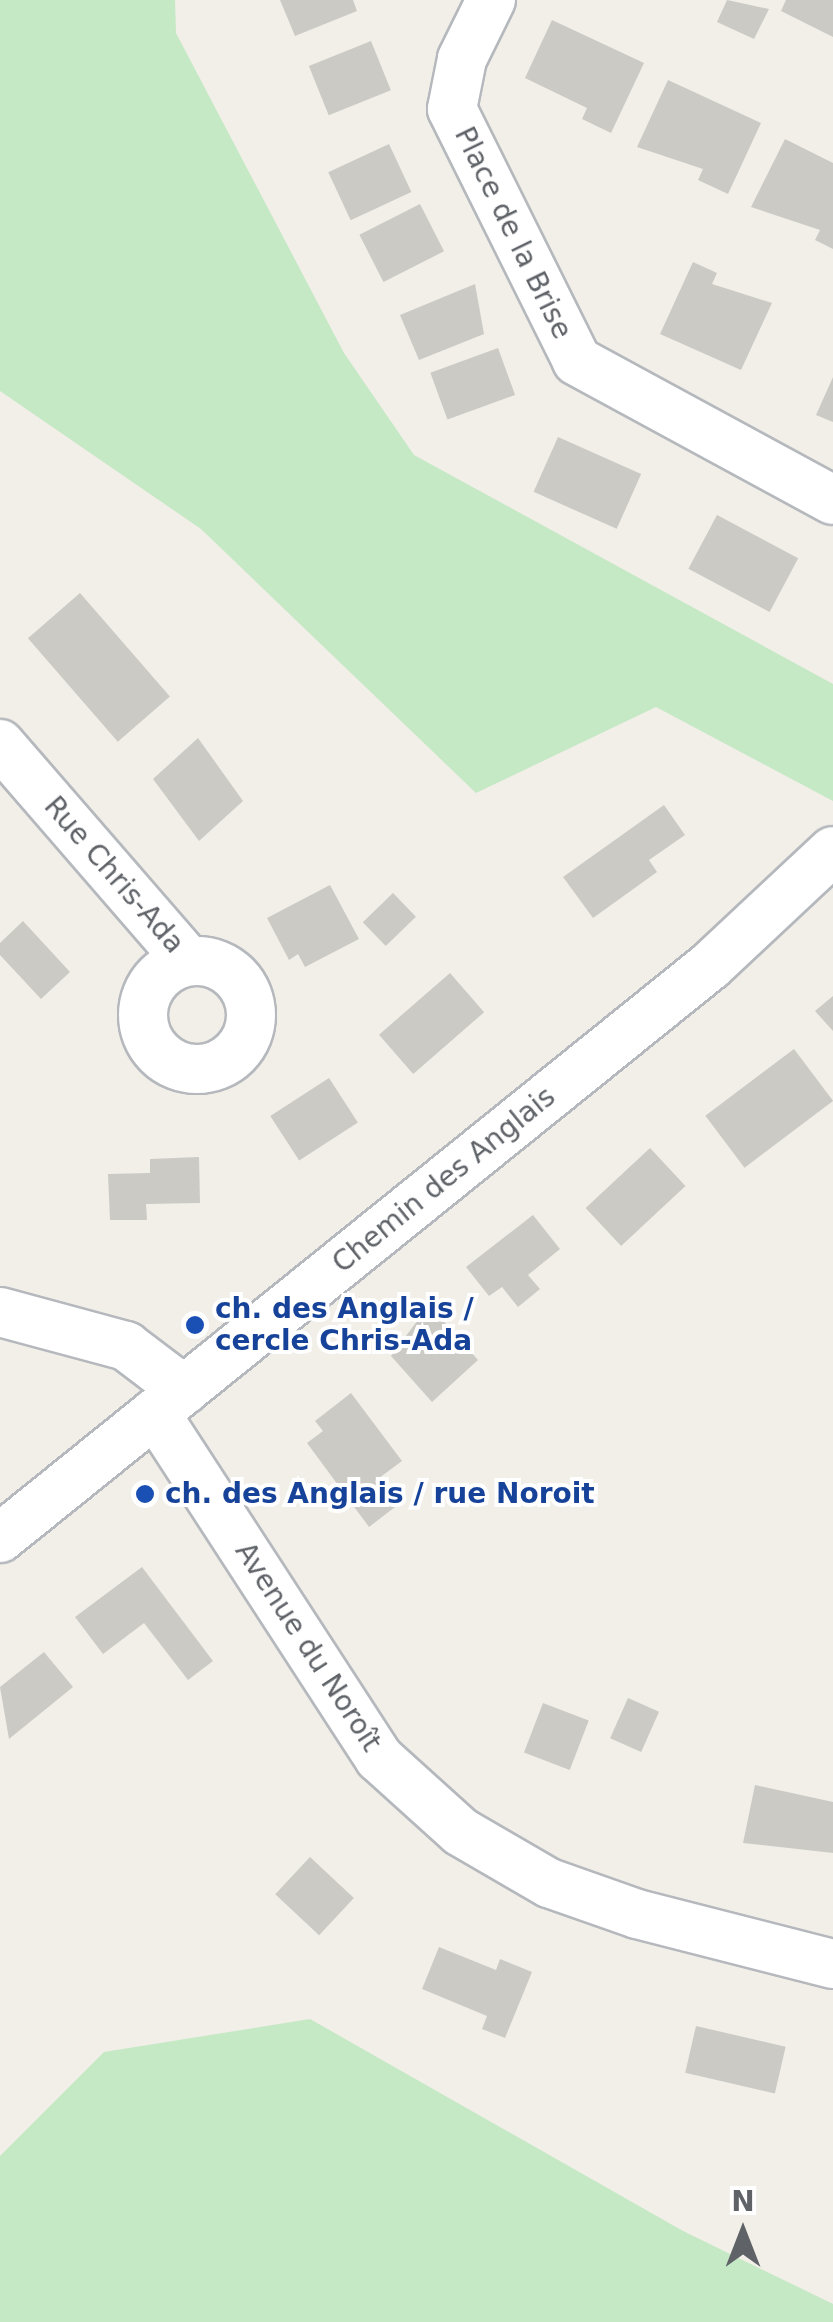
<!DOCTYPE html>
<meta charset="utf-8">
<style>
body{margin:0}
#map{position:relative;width:833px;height:2322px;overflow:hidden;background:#f1efe8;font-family:"DejaVu Sans",sans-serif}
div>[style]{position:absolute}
.green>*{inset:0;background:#c5e8c5}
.building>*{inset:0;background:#cccac5;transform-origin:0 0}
.roads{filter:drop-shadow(2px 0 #b5b8bc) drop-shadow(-2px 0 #b5b8bc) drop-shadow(0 2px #b5b8bc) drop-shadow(0 -2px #b5b8bc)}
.minor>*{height:48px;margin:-24px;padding:0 24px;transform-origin:24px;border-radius:24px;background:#fff}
.minor>.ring{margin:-24px;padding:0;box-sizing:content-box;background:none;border:48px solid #fff;border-radius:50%}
.dots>*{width:28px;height:28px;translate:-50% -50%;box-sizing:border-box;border:5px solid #fff;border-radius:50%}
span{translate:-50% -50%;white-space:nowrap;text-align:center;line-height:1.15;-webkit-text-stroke:8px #fff;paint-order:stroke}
.street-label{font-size:28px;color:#5f6368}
.transit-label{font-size:28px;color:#164399;font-weight:700}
.left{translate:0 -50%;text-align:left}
.north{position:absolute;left:693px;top:2182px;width:100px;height:100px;-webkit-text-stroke:8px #fff;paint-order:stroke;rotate:0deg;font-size:28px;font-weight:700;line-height:40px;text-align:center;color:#5f6368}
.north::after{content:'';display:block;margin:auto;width:35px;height:45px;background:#5f6368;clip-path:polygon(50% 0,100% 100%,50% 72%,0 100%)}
</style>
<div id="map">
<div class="green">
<div style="clip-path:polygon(0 0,175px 0,176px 33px,344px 353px,414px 455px,833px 684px,833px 801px,656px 707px,476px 793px,201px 529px,0 391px)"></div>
<div style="clip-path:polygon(310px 2019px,683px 2231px,833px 2304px,833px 2322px,0 2322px,0 2156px,104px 2052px)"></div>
</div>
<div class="building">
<div style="clip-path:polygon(280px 0,353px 0,357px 11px,295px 36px)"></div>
<div style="clip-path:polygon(727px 0,769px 9px,754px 39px,717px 22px)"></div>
<div style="clip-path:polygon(786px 0,833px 0,833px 37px,781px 11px)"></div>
<div style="clip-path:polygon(552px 20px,644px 63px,611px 133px,582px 119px,587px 108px,525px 78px)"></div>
<div style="left:371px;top:41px;width:53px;height:67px;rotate:68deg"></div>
<div style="clip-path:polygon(668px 80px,761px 123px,728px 194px,698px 180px,703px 169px,637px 147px)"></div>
<div style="clip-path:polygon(785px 139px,833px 163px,833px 249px,815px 240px,820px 230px,751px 207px)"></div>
<div style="left:389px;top:144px;width:53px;height:67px;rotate:65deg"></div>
<div style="left:420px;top:204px;width:53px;height:68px;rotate:63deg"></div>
<div style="clip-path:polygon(693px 262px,717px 273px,712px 284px,772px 303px,741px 370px,660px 334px)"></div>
<div style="clip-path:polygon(475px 284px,484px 334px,419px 360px,400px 315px)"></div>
<div style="left:498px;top:348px;width:50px;height:72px;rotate:70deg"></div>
<div style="clip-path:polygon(833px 377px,833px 422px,816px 415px)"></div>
<div style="left:558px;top:437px;width:91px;height:60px;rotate:24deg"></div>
<div style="left:717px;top:515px;width:92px;height:61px;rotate:28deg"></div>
<div style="left:80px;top:593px;width:137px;height:69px;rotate:49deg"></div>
<div style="clip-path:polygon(198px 738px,243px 801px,199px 841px,153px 779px)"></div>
<div style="clip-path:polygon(664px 805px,685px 835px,649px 860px,657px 872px,593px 918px,563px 877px)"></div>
<div style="clip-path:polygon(330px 885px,359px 939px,305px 967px,298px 954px,289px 960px,267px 918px)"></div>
<div style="left:393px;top:893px;width:33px;height:42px;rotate:46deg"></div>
<div style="clip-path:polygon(23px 921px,70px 972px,41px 999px,0 955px,0 943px)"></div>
<div style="left:450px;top:973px;width:52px;height:94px;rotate:49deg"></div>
<div style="clip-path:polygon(833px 996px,833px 1031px,815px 1011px)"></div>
<div style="left:794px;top:1049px;width:65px;height:111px;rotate:53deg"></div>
<div style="left:329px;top:1078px;width:53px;height:70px;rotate:57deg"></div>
<div style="left:650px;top:1148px;width:52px;height:88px;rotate:47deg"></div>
<div style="clip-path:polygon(199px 1157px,200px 1203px,146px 1204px,147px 1220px,110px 1220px,108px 1174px,150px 1173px,150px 1159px)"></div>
<div style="clip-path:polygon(533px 1215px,560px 1249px,528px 1275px,540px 1289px,518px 1307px,502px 1287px,489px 1296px,466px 1267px)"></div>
<div style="clip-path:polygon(429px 1305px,478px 1360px,432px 1402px,391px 1356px)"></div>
<div style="clip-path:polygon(351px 1393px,402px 1461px,375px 1481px,395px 1507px,369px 1527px,307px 1443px,323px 1431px,315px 1421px)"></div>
<div style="clip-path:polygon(142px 1567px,213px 1661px,188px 1680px,144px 1623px,103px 1654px,75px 1617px)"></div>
<div style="clip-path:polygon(44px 1652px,73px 1687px,9px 1739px,0 1687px)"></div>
<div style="left:628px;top:1698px;width:34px;height:44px;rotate:24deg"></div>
<div style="left:543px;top:1703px;width:49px;height:53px;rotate:21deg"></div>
<div style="clip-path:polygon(755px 1785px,833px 1802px,833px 1853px,743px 1843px)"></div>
<div style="left:310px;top:1857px;width:60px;height:51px;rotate:43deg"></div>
<div style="clip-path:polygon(439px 1947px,496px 1970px,500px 1959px,532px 1972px,505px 2038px,482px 2029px,487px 2016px,422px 1989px)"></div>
<div style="left:696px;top:2026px;width:92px;height:48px;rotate:13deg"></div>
</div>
<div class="roads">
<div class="minor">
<div style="left:491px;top:0;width:66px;rotate:116.2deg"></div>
<div style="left:462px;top:59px;width:51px;rotate:101.3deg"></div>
<div style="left:452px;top:109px;width:281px;rotate:63.6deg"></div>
<div style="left:577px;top:361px;width:291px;rotate:28.5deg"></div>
<div style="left:0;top:744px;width:287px;rotate:49.1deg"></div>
<div class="ring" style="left:143px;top:961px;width:60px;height:60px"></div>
<div style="left:0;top:1312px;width:131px;rotate:15.1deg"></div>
<div style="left:126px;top:1346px;width:73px;rotate:37.2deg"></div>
<div style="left:155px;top:1413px;width:411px;rotate:57deg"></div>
<div style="left:379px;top:1758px;width:110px;rotate:42.1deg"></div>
<div style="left:461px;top:1832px;width:102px;rotate:30.1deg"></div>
<div style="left:549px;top:1883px;width:93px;rotate:19.4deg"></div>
<div style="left:637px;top:1914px;width:202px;rotate:14.3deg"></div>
<div style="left:0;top:1538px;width:912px;rotate:-38.86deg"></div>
<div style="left:710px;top:966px;width:168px;rotate:-43.1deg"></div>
</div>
</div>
<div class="dots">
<div style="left:195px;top:1325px;background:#1a4fb4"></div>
<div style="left:145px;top:1494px;background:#1a4fb4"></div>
</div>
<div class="street-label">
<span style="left:513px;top:233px;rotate:64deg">Place de la Brise</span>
<span style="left:114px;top:875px;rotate:49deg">Rue Chris-Ada</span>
<span style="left:444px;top:1180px;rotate:-39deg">Chemin des Anglais</span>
<span style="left:308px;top:1647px;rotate:57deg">Avenue du Noroît</span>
</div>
<div class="transit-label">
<span class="left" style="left:215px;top:1325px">ch. des Anglais /<br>cercle Chris-Ada</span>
<span class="left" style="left:165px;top:1494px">ch. des Anglais / rue Noroit</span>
</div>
<div class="north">N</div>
</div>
